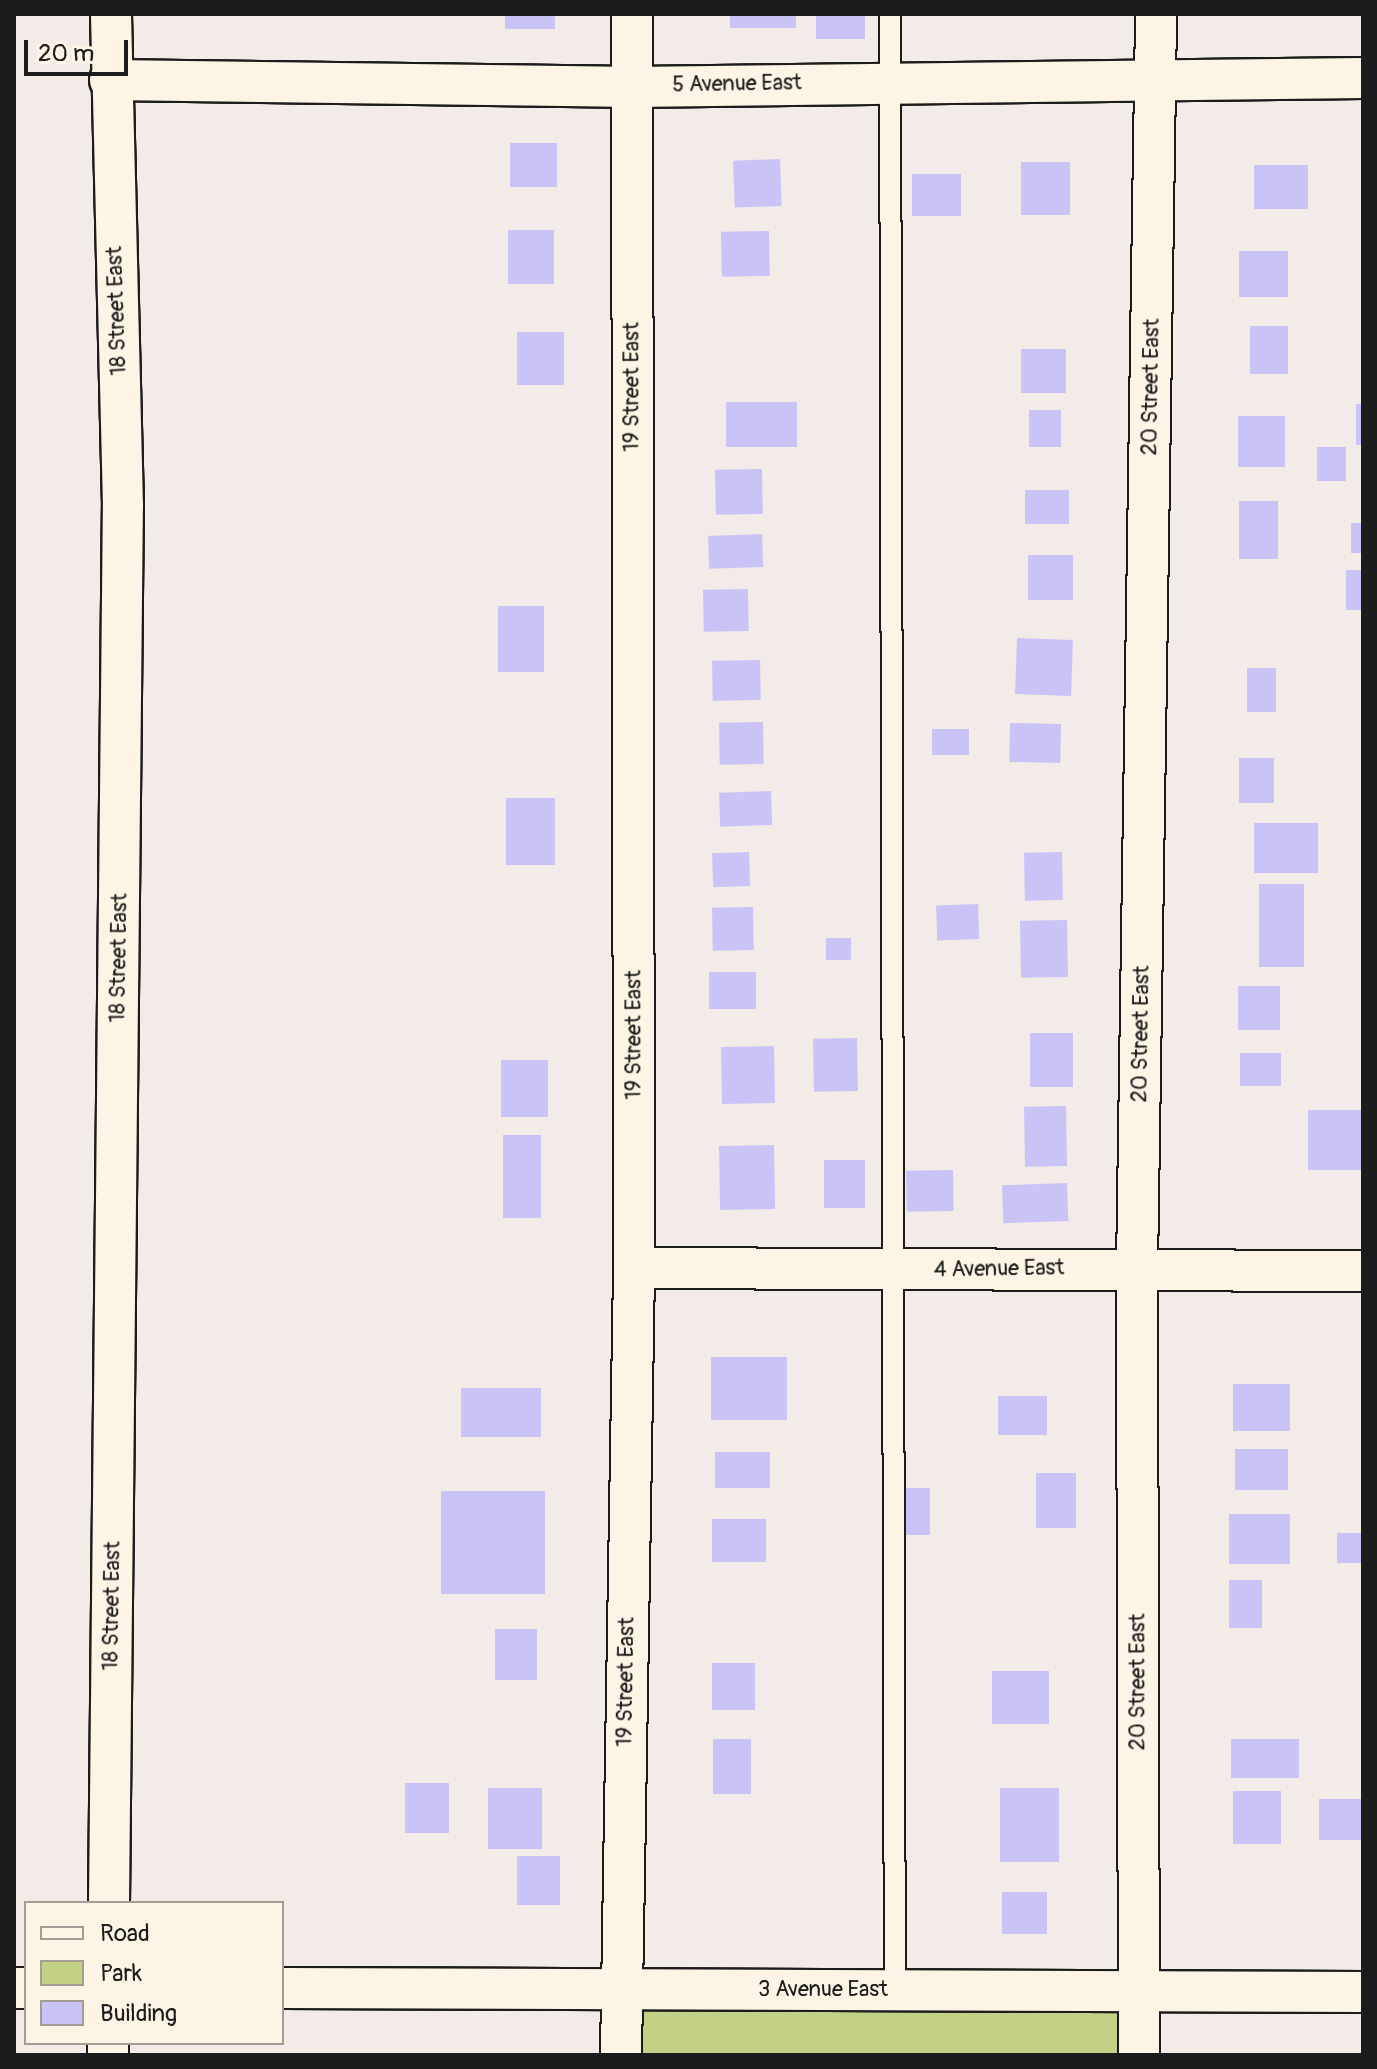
<!DOCTYPE html>
<style>
body{margin:0}
#map{position:relative;width:1377px;height:2069px;overflow:hidden;background:#f2ebe8;font-family:Pangolin,sans-serif}
div>[style]{position:absolute}
.green>*{inset:0;background:#c2d185;transform-origin:0 0}
.building>*{inset:0;background:#cac4f6;transform-origin:0 0}
.roads{filter:drop-shadow(2px 0 #1c1c1c) drop-shadow(-2px 0 #1c1c1c) drop-shadow(0 2px #1c1c1c) drop-shadow(0 -2px #1c1c1c)}
.service>*{height:20px;margin:-10px;padding:0 10px;transform-origin:10px;border-radius:10px;background:#fcf5e5}
.minor>*{height:40px;margin:-20px;padding:0 20px;transform-origin:20px;border-radius:20px;background:#fcf5e5}
span{translate:-50% -50%;white-space:nowrap;text-align:center;line-height:1.15;-webkit-text-stroke:6px #fcf5e5;paint-order:stroke}
.street-label{font-size:22px;color:#1c1c1c}
.frame{position:absolute;inset:0;border:16px solid #1c1c1c;pointer-events:none}
.legend{position:absolute;left:24px;top:1901px;width:260px;height:144px;box-sizing:border-box;background:#fcf5e5;border:2px solid #a29e95;margin:0;padding:10px 14px;list-style:none;font-size:24px;color:#1c1c1c}
.legend li{display:flex;align-items:center;gap:16px;height:40px}
.legend b{width:40px;border:2px solid #a29e95}
.scale{position:absolute;left:24px;top:40px;width:104px;height:36px;box-sizing:border-box;border:4px solid #1c1c1c;border-top:0;padding-left:10px;font-size:24px;line-height:28px;white-space:nowrap;color:#1c1c1c;-webkit-text-stroke:6px #fcf5e5;paint-order:stroke}
</style>
<div id="map">
<div class="green">
<div style="left:1140px;top:1994px;width:61px;height:512px;rotate:90deg"></div>
</div>
<div class="building">
<div style="left:505px;top:14px;width:50px;height:15px"></div>
<div style="left:730px;top:14px;width:66px;height:14px"></div>
<div style="left:816px;top:14px;width:49px;height:25px"></div>
<div style="left:510px;top:143px;width:47px;height:44px"></div>
<div style="left:780px;top:159px;width:47px;height:47px;rotate:88deg"></div>
<div style="left:1021px;top:162px;width:49px;height:53px"></div>
<div style="left:1254px;top:165px;width:54px;height:44px"></div>
<div style="left:912px;top:174px;width:49px;height:42px"></div>
<div style="left:508px;top:230px;width:46px;height:54px"></div>
<div style="left:769px;top:231px;width:45px;height:48px;rotate:89deg"></div>
<div style="left:1239px;top:251px;width:49px;height:46px"></div>
<div style="left:1250px;top:326px;width:38px;height:48px"></div>
<div style="left:517px;top:332px;width:47px;height:53px"></div>
<div style="left:1021px;top:349px;width:45px;height:44px"></div>
<div style="left:797px;top:402px;width:45px;height:71px;rotate:90deg"></div>
<div style="left:1356px;top:404px;width:7px;height:41px"></div>
<div style="left:1029px;top:410px;width:32px;height:37px"></div>
<div style="left:1238px;top:416px;width:47px;height:51px"></div>
<div style="left:1317px;top:447px;width:29px;height:34px"></div>
<div style="left:762px;top:469px;width:45px;height:47px;rotate:89deg"></div>
<div style="left:1025px;top:490px;width:44px;height:34px"></div>
<div style="left:1239px;top:501px;width:39px;height:58px"></div>
<div style="left:1351px;top:523px;width:12px;height:30px"></div>
<div style="left:762px;top:534px;width:33px;height:54px;rotate:88deg"></div>
<div style="left:1028px;top:555px;width:45px;height:45px"></div>
<div style="left:1346px;top:570px;width:17px;height:40px"></div>
<div style="left:748px;top:589px;width:42px;height:45px;rotate:89deg"></div>
<div style="left:498px;top:606px;width:46px;height:66px"></div>
<div style="left:1017px;top:638px;width:56px;height:56px;rotate:2deg"></div>
<div style="left:760px;top:660px;width:40px;height:48px;rotate:89deg"></div>
<div style="left:1247px;top:668px;width:29px;height:44px"></div>
<div style="left:763px;top:722px;width:42px;height:44px;rotate:89deg"></div>
<div style="left:1010px;top:723px;width:51px;height:39px;rotate:1deg"></div>
<div style="left:932px;top:729px;width:37px;height:26px"></div>
<div style="left:1239px;top:758px;width:35px;height:45px"></div>
<div style="left:771px;top:791px;width:34px;height:52px;rotate:88deg"></div>
<div style="left:506px;top:798px;width:49px;height:67px"></div>
<div style="left:1254px;top:823px;width:64px;height:50px"></div>
<div style="left:749px;top:852px;width:34px;height:37px;rotate:88deg"></div>
<div style="left:1062px;top:852px;width:48px;height:38px;rotate:89deg"></div>
<div style="left:1259px;top:884px;width:45px;height:83px"></div>
<div style="left:978px;top:904px;width:35px;height:42px;rotate:88deg"></div>
<div style="left:753px;top:907px;width:43px;height:41px;rotate:89deg"></div>
<div style="left:1067px;top:920px;width:57px;height:47px;rotate:89deg"></div>
<div style="left:826px;top:938px;width:25px;height:22px"></div>
<div style="left:756px;top:972px;width:37px;height:47px;rotate:90deg"></div>
<div style="left:1238px;top:986px;width:42px;height:44px"></div>
<div style="left:1073px;top:1033px;width:54px;height:43px;rotate:90deg"></div>
<div style="left:857px;top:1038px;width:53px;height:44px;rotate:89deg"></div>
<div style="left:774px;top:1046px;width:57px;height:53px;rotate:89deg"></div>
<div style="left:1240px;top:1053px;width:41px;height:33px"></div>
<div style="left:501px;top:1060px;width:47px;height:57px"></div>
<div style="left:1066px;top:1106px;width:60px;height:42px;rotate:89deg"></div>
<div style="left:1308px;top:1110px;width:53px;height:60px"></div>
<div style="left:503px;top:1135px;width:38px;height:83px"></div>
<div style="left:774px;top:1145px;width:64px;height:55px;rotate:89deg"></div>
<div style="left:824px;top:1160px;width:41px;height:48px"></div>
<div style="left:953px;top:1170px;width:41px;height:47px;rotate:89deg"></div>
<div style="left:1067px;top:1183px;width:38px;height:65px;rotate:88deg"></div>
<div style="left:711px;top:1357px;width:76px;height:63px"></div>
<div style="left:1233px;top:1384px;width:57px;height:47px"></div>
<div style="left:461px;top:1388px;width:80px;height:49px"></div>
<div style="left:998px;top:1396px;width:49px;height:39px"></div>
<div style="left:1235px;top:1449px;width:53px;height:41px"></div>
<div style="left:715px;top:1452px;width:55px;height:36px"></div>
<div style="left:1036px;top:1473px;width:40px;height:55px"></div>
<div style="left:905px;top:1488px;width:25px;height:47px"></div>
<div style="left:441px;top:1491px;width:104px;height:103px"></div>
<div style="left:1229px;top:1514px;width:61px;height:50px"></div>
<div style="left:712px;top:1519px;width:54px;height:43px"></div>
<div style="left:1337px;top:1533px;width:26px;height:30px"></div>
<div style="left:1229px;top:1580px;width:33px;height:48px"></div>
<div style="left:495px;top:1629px;width:42px;height:51px"></div>
<div style="left:712px;top:1663px;width:43px;height:47px"></div>
<div style="left:992px;top:1671px;width:57px;height:53px"></div>
<div style="left:713px;top:1739px;width:38px;height:55px"></div>
<div style="left:1231px;top:1739px;width:68px;height:39px"></div>
<div style="left:405px;top:1783px;width:44px;height:50px"></div>
<div style="left:488px;top:1788px;width:54px;height:61px"></div>
<div style="left:1000px;top:1788px;width:59px;height:74px"></div>
<div style="left:1233px;top:1791px;width:48px;height:53px"></div>
<div style="left:1319px;top:1799px;width:44px;height:41px"></div>
<div style="left:517px;top:1856px;width:43px;height:49px"></div>
<div style="left:1002px;top:1892px;width:45px;height:42px"></div>
</div>
<div class="roads">
<div class="service">
<div style="left:890px;top:14px;width:1977px;rotate:89.86deg"></div>
</div>
<div class="minor">
<div style="left:110px;top:80px;width:522px;rotate:0.77deg"></div>
<div style="left:632px;top:87px;width:731px;rotate:-0.71deg"></div>
<div style="left:634px;top:1268px;width:729px;rotate:0.24deg"></div>
<div style="left:109px;top:1903px;width:1397px;rotate:-89.43deg"></div>
<div style="left:123px;top:506px;width:492px;rotate:-91.4deg"></div>
<div style="left:14px;top:1988px;width:12px"></div>
<div style="left:282px;top:1988px;width:1081px;rotate:0.21deg"></div>
<div style="left:108px;top:2043px;width:12px;rotate:90deg"></div>
<div style="left:621px;top:2055px;width:787px;rotate:-89.05deg"></div>
<div style="left:634px;top:1268px;width:1254px;rotate:-90.09deg"></div>
<div style="left:1139px;top:2055px;width:787px;rotate:-90.15deg"></div>
<div style="left:1137px;top:1268px;width:1254px;rotate:-89.13deg"></div>
</div>
</div>
<div class="street-label">
<span style="left:737px;top:84px;rotate:-1deg">5 Avenue East</span>
<span style="left:117px;top:311px;rotate:-92deg">18 Street East</span>
<span style="left:632px;top:387px;rotate:-90deg">19 Street East</span>
<span style="left:1151px;top:387px;rotate:-89deg">20 Street East</span>
<span style="left:119px;top:958px;rotate:-89deg">18 Street East</span>
<span style="left:1141px;top:1034px;rotate:-89deg">20 Street East</span>
<span style="left:634px;top:1035px;rotate:-90deg">19 Street East</span>
<span style="left:999px;top:1269px;rotate:-1deg">4 Avenue East</span>
<span style="left:112px;top:1606px;rotate:-89deg">18 Street East</span>
<span style="left:626px;top:1682px;rotate:-89deg">19 Street East</span>
<span style="left:1138px;top:1682px;rotate:-90deg">20 Street East</span>
<span style="left:823px;top:1990px">3 Avenue East</span>
</div>
<div class="frame"></div>
<ul class="legend">
<li><b style="height:10px;background:#fcf5e5"></b>Road</li>
<li><b style="height:22px;background:#c2d185"></b>Park</li>
<li><b style="height:22px;background:#cac4f6"></b>Building</li>
</ul>
<div class="scale">20 m</div>
</div>
